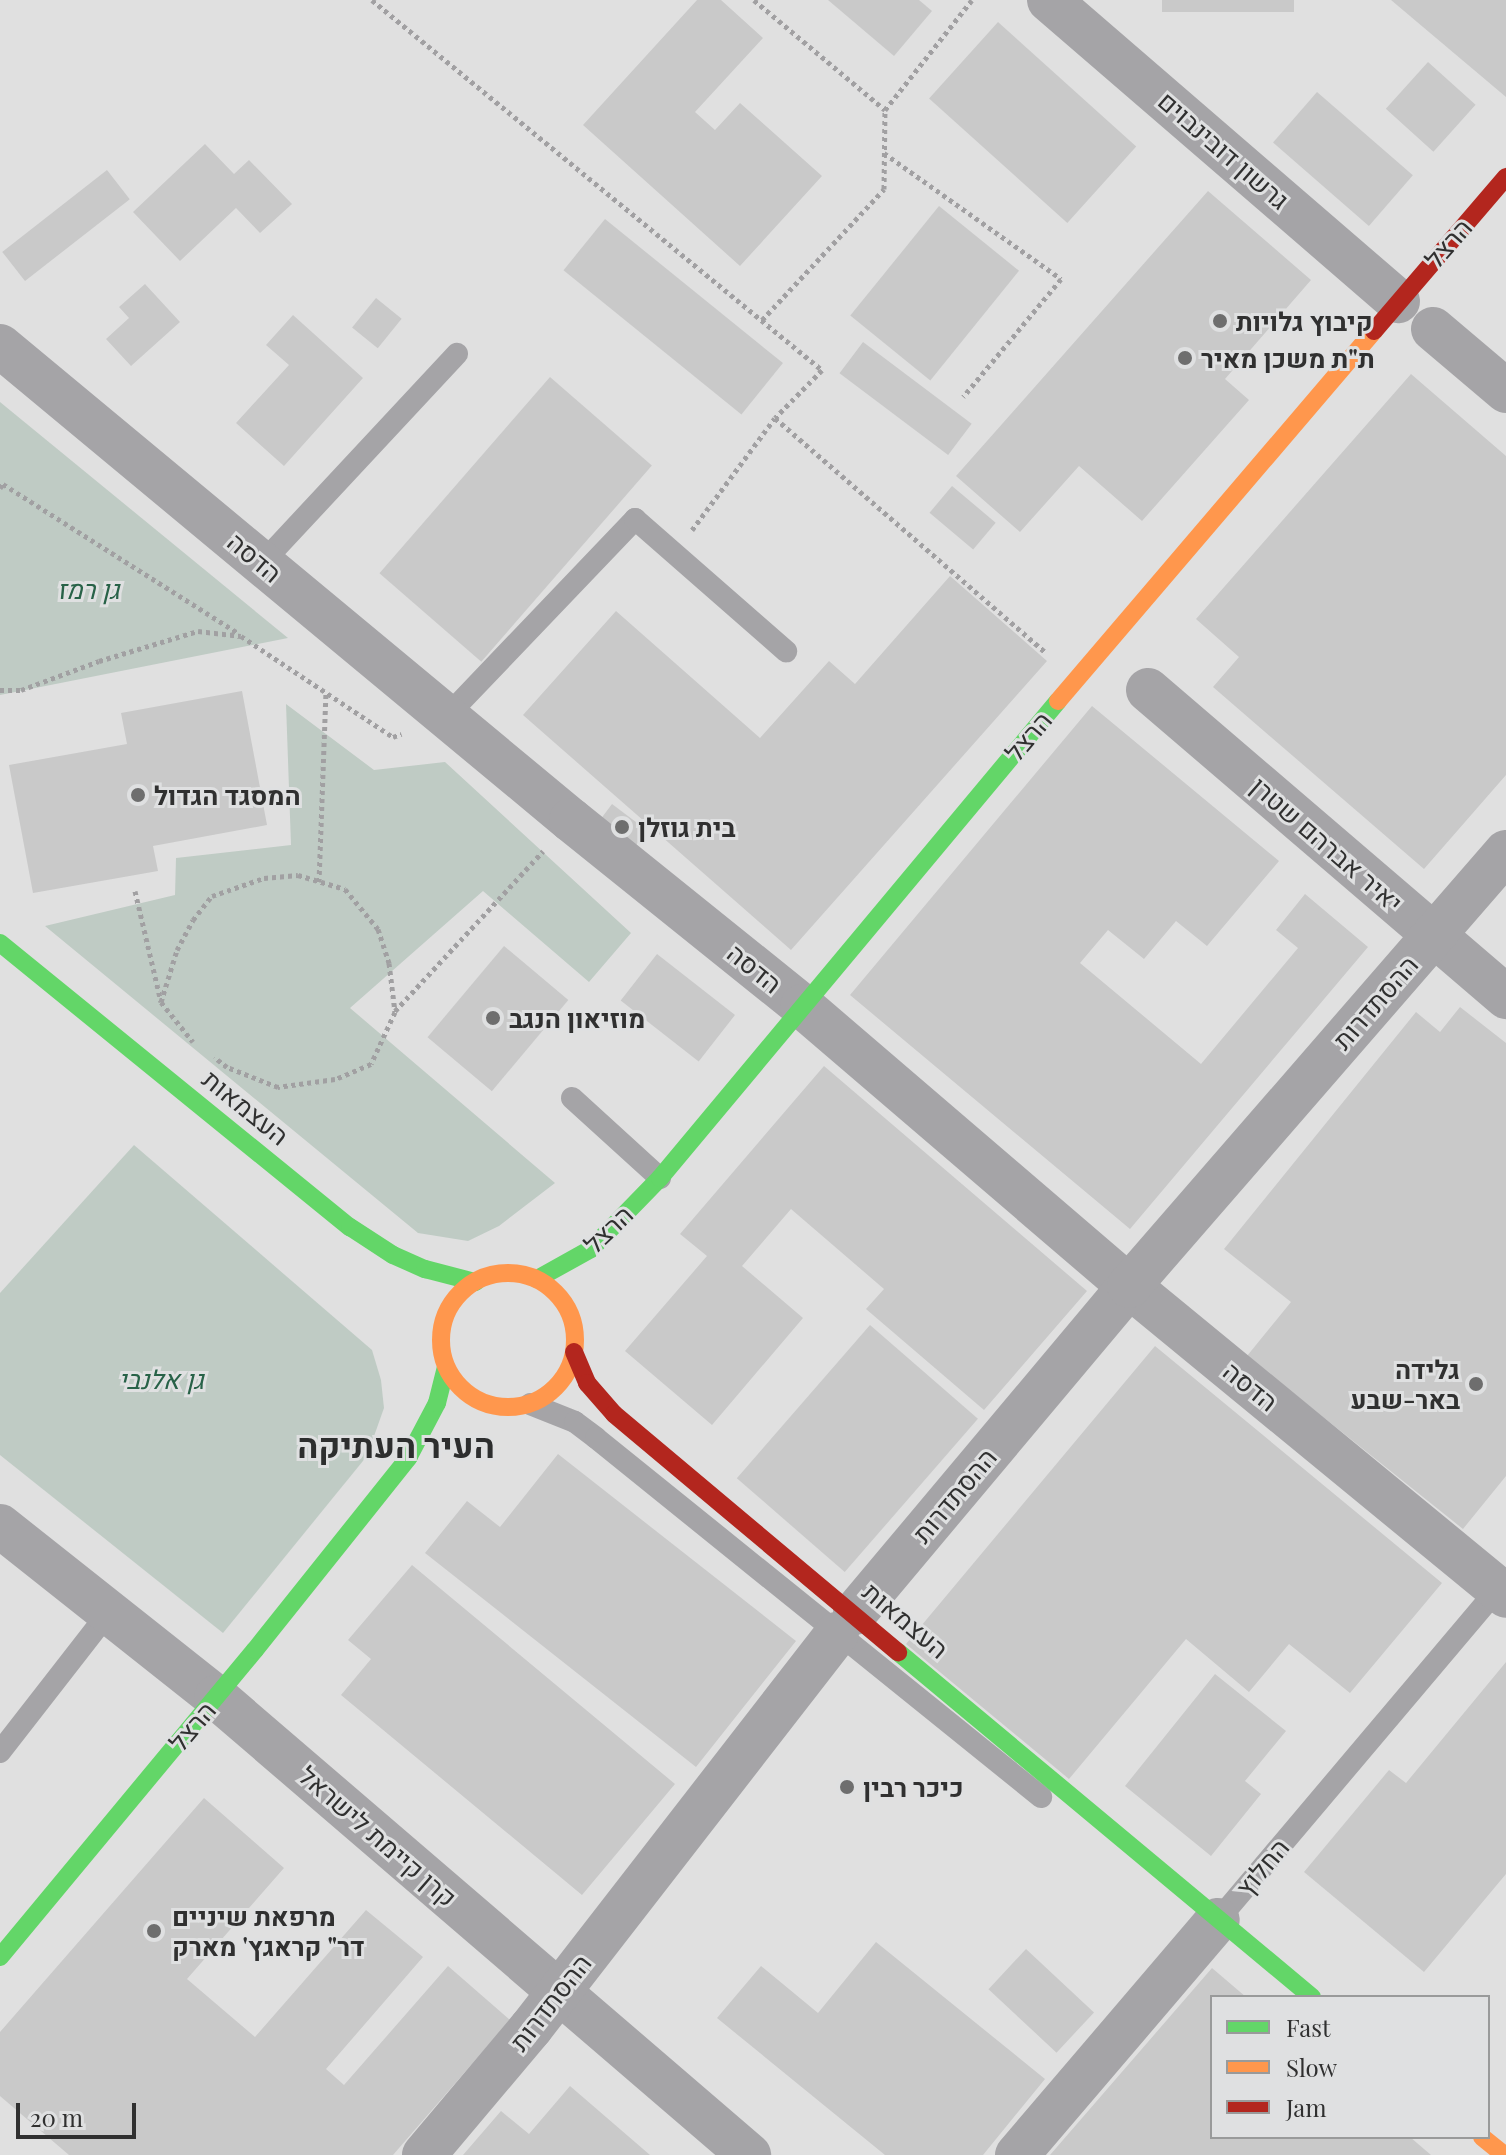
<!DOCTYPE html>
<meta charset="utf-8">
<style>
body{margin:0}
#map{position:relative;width:1506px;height:2155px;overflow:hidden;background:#e0e0e0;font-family:"Playfair Display",Heebo,serif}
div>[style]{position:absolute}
.green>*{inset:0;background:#bfcbc4}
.building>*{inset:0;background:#c9c9c9;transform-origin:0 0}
.path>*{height:5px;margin-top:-2.5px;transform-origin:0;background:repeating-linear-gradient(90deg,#a1a0a2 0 4px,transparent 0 8px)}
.lane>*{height:22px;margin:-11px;padding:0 11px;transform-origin:11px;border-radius:11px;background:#a5a4a7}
.street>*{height:44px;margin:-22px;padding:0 22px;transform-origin:22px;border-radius:22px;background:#a5a4a7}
.fast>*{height:18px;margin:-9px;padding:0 9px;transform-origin:9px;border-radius:9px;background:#63d668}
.slow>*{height:18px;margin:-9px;padding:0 9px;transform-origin:9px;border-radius:9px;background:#ff974d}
.slow>.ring{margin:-9px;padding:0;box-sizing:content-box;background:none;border:18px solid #ff974d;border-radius:50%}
.jam>*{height:18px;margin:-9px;padding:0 9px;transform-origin:9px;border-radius:9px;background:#b3261e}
.dots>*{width:22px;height:22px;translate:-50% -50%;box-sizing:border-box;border:4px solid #dfe0e1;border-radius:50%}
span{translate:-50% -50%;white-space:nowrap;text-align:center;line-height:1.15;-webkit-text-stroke:6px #dfe0e1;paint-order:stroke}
.street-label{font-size:26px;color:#303030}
.poi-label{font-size:26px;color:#303030;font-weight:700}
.left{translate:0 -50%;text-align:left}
.right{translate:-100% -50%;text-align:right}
.park-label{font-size:26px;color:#286248;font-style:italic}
.district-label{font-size:34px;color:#2d2e2e;font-weight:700}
.legend{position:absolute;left:1210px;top:1995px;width:280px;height:144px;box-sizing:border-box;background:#dfe0e1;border:2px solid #999a9a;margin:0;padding:10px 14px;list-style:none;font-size:24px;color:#303030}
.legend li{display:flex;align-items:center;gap:16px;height:40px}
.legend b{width:40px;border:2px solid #999a9a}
.scale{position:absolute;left:16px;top:2103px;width:120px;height:36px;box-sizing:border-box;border:4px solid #303030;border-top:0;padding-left:10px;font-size:24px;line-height:28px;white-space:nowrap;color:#303030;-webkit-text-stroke:6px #dfe0e1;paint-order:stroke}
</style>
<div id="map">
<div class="green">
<div style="clip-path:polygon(0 402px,288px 638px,0 695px)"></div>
<div style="clip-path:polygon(286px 704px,374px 770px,445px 762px,631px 933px,589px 982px,483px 891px,350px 1008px,555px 1183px,499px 1226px,468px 1241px,418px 1233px,45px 926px,175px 895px,176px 858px,291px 845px)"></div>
<div style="clip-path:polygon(134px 1145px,372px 1350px,381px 1380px,384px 1408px,367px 1456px,223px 1633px,0 1455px,0 1293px)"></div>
</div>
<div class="building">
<div style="clip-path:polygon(697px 0,721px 0,763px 38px,695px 112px,715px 130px,740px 103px,822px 176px,740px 266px,583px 125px)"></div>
<div style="clip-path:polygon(828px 0,919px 0,932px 11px,894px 56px)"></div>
<div style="left:1162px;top:0;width:132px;height:12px"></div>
<div style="clip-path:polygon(1391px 0,1506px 0,1506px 97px)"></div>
<div style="left:998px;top:22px;width:186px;height:103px;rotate:42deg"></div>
<div style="left:1428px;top:62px;width:64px;height:63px;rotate:42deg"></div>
<div style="left:1317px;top:92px;width:127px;height:67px;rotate:41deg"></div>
<div style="clip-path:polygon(205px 144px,234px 174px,249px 160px,292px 204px,260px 233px,236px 208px,180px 261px,133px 212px)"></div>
<div style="left:107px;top:170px;width:37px;height:133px;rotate:52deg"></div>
<div style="clip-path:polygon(1208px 191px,1311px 280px,1225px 379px,1249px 400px,1142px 521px,1079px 466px,1020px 532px,956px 476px)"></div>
<div style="left:939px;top:206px;width:103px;height:141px;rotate:39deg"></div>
<div style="left:605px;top:219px;width:229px;height:66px;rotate:39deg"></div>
<div style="clip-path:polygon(145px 284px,180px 322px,131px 366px,106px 339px,129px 318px,119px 307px)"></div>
<div style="left:376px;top:298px;width:33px;height:38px;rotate:39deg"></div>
<div style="clip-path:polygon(293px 315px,363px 378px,284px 466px,236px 423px,289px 365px,266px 345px)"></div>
<div style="left:863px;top:342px;width:136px;height:39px;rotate:37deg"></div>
<div style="clip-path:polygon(1411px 374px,1506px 456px,1506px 775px,1424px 869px,1213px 687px,1239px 657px,1196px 619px)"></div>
<div style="left:550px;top:377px;width:135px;height:260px;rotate:41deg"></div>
<div style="left:952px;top:486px;width:57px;height:35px;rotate:40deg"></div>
<div style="clip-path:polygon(950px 576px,1047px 661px,791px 950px,523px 715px,616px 611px,760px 738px,829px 661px,855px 684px)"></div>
<div style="clip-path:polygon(242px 691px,267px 825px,153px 846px,158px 871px,33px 893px,9px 765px,127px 744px,121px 713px)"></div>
<div style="clip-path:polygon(1092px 706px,1279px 861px,1207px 946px,1176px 921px,1144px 959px,1108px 930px,1080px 963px,1201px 1064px,1298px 948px,1276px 930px,1305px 894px,1368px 947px,1130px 1229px,850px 995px)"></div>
<div style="left:612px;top:804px;width:44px;height:25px;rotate:37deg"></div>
<div style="left:504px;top:946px;width:84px;height:119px;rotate:40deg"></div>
<div style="left:657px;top:954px;width:99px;height:59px;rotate:38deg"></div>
<div style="clip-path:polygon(1460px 1007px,1506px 1043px,1506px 1476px,1463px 1529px,1247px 1356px,1291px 1302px,1224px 1249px,1416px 1012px,1440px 1032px)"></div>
<div style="clip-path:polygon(824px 1066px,1087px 1291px,984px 1410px,866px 1309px,884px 1289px,791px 1209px,742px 1266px,803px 1318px,712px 1425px,625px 1351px,707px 1256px,680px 1234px)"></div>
<div style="left:870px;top:1325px;width:143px;height:203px;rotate:41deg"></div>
<div style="clip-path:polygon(1155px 1346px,1442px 1583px,1350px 1693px,1289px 1644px,1249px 1692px,1186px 1639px,1069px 1779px,906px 1644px)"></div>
<div style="clip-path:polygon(558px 1454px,796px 1641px,696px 1767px,425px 1553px,467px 1501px,500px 1527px)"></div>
<div style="clip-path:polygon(412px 1565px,675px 1784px,582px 1895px,341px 1695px,371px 1659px,348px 1640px)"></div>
<div style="clip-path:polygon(1506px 1662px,1506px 1874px,1424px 1972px,1304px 1872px,1389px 1770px,1406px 1783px)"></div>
<div style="clip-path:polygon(1215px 1674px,1286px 1731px,1245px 1781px,1261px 1794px,1211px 1856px,1125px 1786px)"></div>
<div style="clip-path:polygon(204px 1798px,284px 1868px,187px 1979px,255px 2037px,366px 1910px,423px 1957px,326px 2069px,344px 2085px,448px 1966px,510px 2020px,393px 2155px,69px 2155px,0 2096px,0 2032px)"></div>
<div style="clip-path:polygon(876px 1942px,1045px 2079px,983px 2155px,885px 2155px,717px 2018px,761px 1966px,818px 2013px)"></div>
<div style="left:1026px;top:1949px;width:93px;height:55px;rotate:43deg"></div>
<div style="clip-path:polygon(1212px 1968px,1246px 1997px,1212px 1997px,1212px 2137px,1410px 2137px,1431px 2155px,1050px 2155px)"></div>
<div style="clip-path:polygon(570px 2086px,650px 2155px,463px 2155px,501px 2111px,529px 2134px)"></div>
</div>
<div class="path">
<div style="left:372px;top:0;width:583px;rotate:39.43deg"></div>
<div style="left:822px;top:370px;width:67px;rotate:134.4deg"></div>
<div style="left:775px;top:418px;width:357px;rotate:40.9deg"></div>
<div style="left:754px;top:0;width:171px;rotate:40deg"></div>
<div style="left:884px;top:153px;width:217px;rotate:35.4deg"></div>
<div style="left:1061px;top:279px;width:153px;rotate:129.7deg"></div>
<div style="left:762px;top:320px;width:179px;rotate:-47deg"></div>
<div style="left:884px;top:189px;width:79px;rotate:-89.3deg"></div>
<div style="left:885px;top:110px;width:140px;rotate:-51.7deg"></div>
<div style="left:0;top:488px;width:5px;rotate:-53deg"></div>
<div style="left:3px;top:484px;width:278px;rotate:32.4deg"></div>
<div style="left:692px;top:530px;width:139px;rotate:-53.5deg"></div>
<div style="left:0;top:690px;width:21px"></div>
<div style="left:21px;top:690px;width:83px;rotate:-20.4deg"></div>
<div style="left:99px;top:661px;width:103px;rotate:-16.9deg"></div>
<div style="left:198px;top:631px;width:43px;rotate:6.6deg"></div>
<div style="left:241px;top:636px;width:182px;rotate:33.6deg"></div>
<div style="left:393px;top:737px;width:9px;rotate:-21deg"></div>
<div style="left:319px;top:882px;width:190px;rotate:-87.9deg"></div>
<div style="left:135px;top:891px;width:114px;rotate:76.8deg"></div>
<div style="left:161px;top:1002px;width:51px;rotate:51.3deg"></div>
<div style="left:161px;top:1002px;width:54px;rotate:-72.9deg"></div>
<div style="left:177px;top:950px;width:34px;rotate:-62deg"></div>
<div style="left:193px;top:920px;width:31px;rotate:-52deg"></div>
<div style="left:212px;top:896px;width:55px;rotate:-19.1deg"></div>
<div style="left:264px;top:878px;width:34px;rotate:-5deg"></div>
<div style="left:298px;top:875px;width:49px;rotate:16.6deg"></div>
<div style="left:345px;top:889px;width:52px;rotate:50.5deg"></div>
<div style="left:378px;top:929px;width:36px;rotate:72deg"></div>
<div style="left:389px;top:963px;width:49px;rotate:83deg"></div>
<div style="left:395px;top:1012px;width:57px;rotate:114.8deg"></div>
<div style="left:371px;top:1064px;width:39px;rotate:157deg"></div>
<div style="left:335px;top:1079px;width:58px;rotate:172deg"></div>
<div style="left:278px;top:1087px;width:55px;rotate:-158.6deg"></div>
<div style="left:227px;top:1067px;width:16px;rotate:-142deg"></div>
<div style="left:395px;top:1011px;width:218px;rotate:-47.2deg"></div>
</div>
<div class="lane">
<div style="left:262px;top:563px;width:286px;rotate:-47deg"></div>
<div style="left:446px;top:717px;width:274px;rotate:-46.3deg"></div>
<div style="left:635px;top:519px;width:201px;rotate:41.2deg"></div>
<div style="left:572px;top:1098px;width:119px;rotate:42.3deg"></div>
<div style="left:530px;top:1404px;width:48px;rotate:21.8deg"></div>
<div style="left:575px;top:1422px;width:26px;rotate:37deg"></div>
<div style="left:596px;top:1438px;width:572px;rotate:38.89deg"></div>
<div style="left:0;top:1752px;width:177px;rotate:-52.1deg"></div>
<div style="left:1214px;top:1917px;width:5px;rotate:37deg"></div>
<div style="left:1218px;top:1920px;width:441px;rotate:-49.8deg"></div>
</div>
<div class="street">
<div style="left:1049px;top:0;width:461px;rotate:40.8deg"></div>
<div style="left:1433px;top:329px;width:96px;rotate:40.3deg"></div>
<div style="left:0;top:346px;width:742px;rotate:39.7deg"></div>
<div style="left:571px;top:820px;width:297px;rotate:38.8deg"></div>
<div style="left:802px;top:1006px;width:430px;rotate:40.6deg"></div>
<div style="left:1129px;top:1286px;width:488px;rotate:39.4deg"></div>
<div style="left:1148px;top:690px;width:472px;rotate:40.6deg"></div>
<div style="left:0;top:1526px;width:275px;rotate:38.4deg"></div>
<div style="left:216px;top:1697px;width:703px;rotate:40.67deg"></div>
<div style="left:855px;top:1613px;width:427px;rotate:-50deg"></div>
<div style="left:1129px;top:1286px;width:575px;rotate:-49.02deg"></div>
<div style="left:424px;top:2155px;width:166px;rotate:-49.9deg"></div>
<div style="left:531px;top:2028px;width:499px;rotate:-52.2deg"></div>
<div style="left:1017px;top:2155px;width:309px;rotate:-49.5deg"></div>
</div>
<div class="fast">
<div style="left:0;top:943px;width:451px;rotate:39.1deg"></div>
<div style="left:350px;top:1227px;width:51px;rotate:33.1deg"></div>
<div style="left:393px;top:1255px;width:35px;rotate:24deg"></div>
<div style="left:425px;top:1269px;width:52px;rotate:14.6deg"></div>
<div style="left:537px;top:1279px;width:62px;rotate:-29.1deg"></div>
<div style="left:591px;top:1249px;width:99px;rotate:-45.8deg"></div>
<div style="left:660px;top:1178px;width:621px;rotate:-50.16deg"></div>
<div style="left:898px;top:1652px;width:539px;rotate:39.81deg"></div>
<div style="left:0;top:1957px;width:399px;rotate:-50.3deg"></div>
<div style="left:255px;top:1650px;width:246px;rotate:-51.4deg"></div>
<div style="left:408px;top:1458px;width:62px;rotate:-62.2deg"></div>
<div style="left:437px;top:1403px;width:37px;rotate:-76deg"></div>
</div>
<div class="slow">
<div style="left:1058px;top:701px;width:487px;rotate:-49.5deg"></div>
<div class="ring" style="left:441px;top:1273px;width:116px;height:116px"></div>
<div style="left:1482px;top:2137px;width:28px;rotate:39deg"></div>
</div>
<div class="jam">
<div style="left:1374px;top:331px;width:203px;rotate:-49.4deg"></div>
<div style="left:574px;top:1352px;width:34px;rotate:67deg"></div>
<div style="left:587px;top:1383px;width:41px;rotate:48.9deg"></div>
<div style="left:614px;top:1414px;width:371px;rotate:40deg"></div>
</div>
<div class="dots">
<div style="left:1220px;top:321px;background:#6e6e6e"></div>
<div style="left:1185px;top:358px;background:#6e6e6e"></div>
<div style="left:138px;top:795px;background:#6e6e6e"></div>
<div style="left:622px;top:827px;background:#6e6e6e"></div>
<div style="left:493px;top:1018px;background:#6e6e6e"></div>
<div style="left:1476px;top:1384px;background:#6e6e6e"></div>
<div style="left:847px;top:1787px;background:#6e6e6e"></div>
<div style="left:154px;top:1931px;background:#6e6e6e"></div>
</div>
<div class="street-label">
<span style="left:1224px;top:150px;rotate:41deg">גרשון דובינבוים</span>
<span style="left:1448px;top:243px;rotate:-49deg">הרצל</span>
<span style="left:255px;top:557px;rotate:40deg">הדסה</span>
<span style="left:1028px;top:736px;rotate:-50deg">הרצל</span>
<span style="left:1327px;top:844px;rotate:41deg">יאיר אברהם שטרן</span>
<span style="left:755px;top:968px;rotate:39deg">הדסה</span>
<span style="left:1375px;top:1002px;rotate:-49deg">ההסתדרות</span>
<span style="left:246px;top:1107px;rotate:39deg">העצמאות</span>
<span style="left:608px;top:1229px;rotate:-44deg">הרצל</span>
<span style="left:1251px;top:1386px;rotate:39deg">הדסה</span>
<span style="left:954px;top:1495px;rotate:-50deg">ההסתדרות</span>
<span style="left:906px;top:1620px;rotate:40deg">העצמאות</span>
<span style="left:192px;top:1726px;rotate:-50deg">הרצל</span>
<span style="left:378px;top:1836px;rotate:41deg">קרן קיימת לישראל</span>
<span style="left:1262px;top:1867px;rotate:-50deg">החלוץ</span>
<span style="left:550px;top:2002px;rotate:-52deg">ההסתדרות</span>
</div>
<div class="poi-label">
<span class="left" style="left:1236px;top:321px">קיבוץ גלויות</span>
<span class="left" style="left:1201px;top:358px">ת"ת משכן מאיר</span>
<span class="left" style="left:154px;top:795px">המסגד הגדול</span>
<span class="left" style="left:638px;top:827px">בית גוזלן</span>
<span class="left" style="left:509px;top:1018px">מוזיאון הנגב</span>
<span class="right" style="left:1460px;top:1384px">גלידה<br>באר-שבע</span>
<span class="left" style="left:863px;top:1787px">כיכר רבין</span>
<span class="left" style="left:172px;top:1931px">מרפאת שיניים<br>דר" קראגץ' מארק</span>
</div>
<div class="park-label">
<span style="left:88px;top:589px">גן רמז</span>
<span style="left:161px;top:1379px">גן אלנבי</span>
</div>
<div class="district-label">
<span style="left:396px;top:1445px">העיר העתיקה</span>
</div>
<ul class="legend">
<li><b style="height:10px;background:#63d668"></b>Fast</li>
<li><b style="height:10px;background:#ff974d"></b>Slow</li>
<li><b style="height:10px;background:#b3261e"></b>Jam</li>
</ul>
<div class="scale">20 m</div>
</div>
